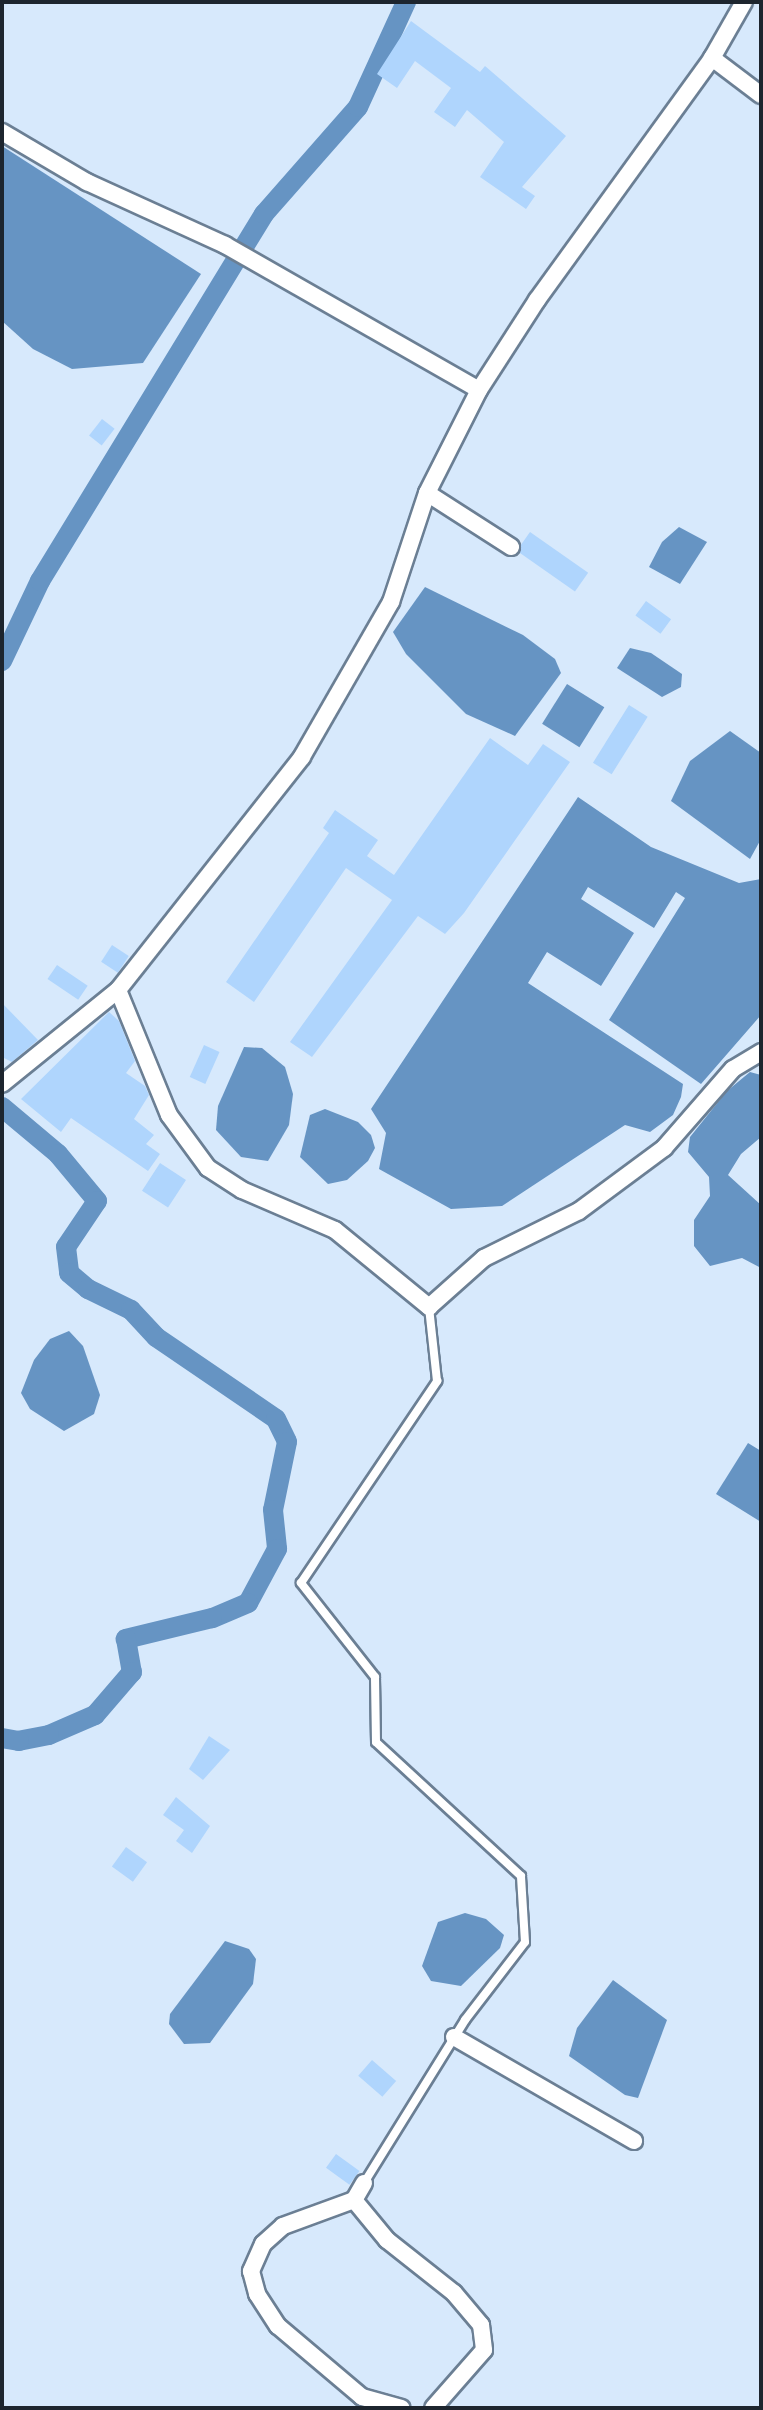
<!DOCTYPE html>
<style>
body{margin:0}
#map{position:relative;width:763px;height:2410px;overflow:hidden;background:#d7e9fc;font-family:"Fira Sans Condensed",sans-serif}
div>[style]{position:absolute}
.water>*{inset:0;background:#6694c3;transform-origin:0 0}
.canal>*{height:20px;margin:-10px;padding:0 10px;transform-origin:10px;border-radius:10px;background:#6694c3}
.building>*{inset:0;background:#afd5fd;transform-origin:0 0}
.roads{filter:drop-shadow(2px 0 #6b7f94) drop-shadow(-2px 0 #6b7f94) drop-shadow(0 2px #6b7f94) drop-shadow(0 -2px #6b7f94)}
.service>*{height:8px;margin:-4px;padding:0 4px;transform-origin:4px;border-radius:4px;background:#fff}
.minor>*{height:16px;margin:-8px;padding:0 8px;transform-origin:8px;border-radius:8px;background:#fff}
span{translate:-50% -50%;white-space:nowrap;text-align:center;line-height:1.15;-webkit-text-stroke:6px #fff;paint-order:stroke}
.frame{position:absolute;inset:0;border:4px solid #1d252e;pointer-events:none}
</style>
<div id="map">
<div class="water">
<div style="clip-path:polygon(2px 146px,201px 274px,143px 363px,72px 369px,33px 349px,2px 321px)"></div>
<div style="clip-path:polygon(679px 527px,707px 542px,680px 584px,649px 567px,662px 542px)"></div>
<div style="clip-path:polygon(425px 587px,523px 635px,555px 659px,561px 673px,515px 736px,466px 714px,406px 654px,393px 632px)"></div>
<div style="clip-path:polygon(630px 648px,651px 653px,682px 674px,681px 687px,662px 697px,617px 668px)"></div>
<div style="left:567px;top:684px;width:44px;height:47px;rotate:32deg"></div>
<div style="clip-path:polygon(730px 731px,761px 753px,761px 839px,750px 859px,671px 801px,690px 761px)"></div>
<div style="clip-path:polygon(578px 797px,651px 847px,739px 883px,761px 879px,761px 1015px,701px 1084px,609px 1020px,685px 898px,676px 892px,654px 928px,588px 887px,581px 899px,634px 933px,601px 986px,547px 952px,528px 983px,683px 1084px,681px 1097px,673px 1115px,650px 1132px,625px 1125px,502px 1206px,451px 1209px,379px 1169px,386px 1133px,371px 1109px)"></div>
<div style="clip-path:polygon(244px 1047px,262px 1048px,285px 1067px,293px 1094px,289px 1125px,268px 1161px,241px 1157px,216px 1130px,218px 1106px)"></div>
<div style="clip-path:polygon(750px 1072px,761px 1075px,761px 1137px,741px 1154px,728px 1175px,761px 1205px,761px 1268px,742px 1258px,710px 1266px,694px 1246px,694px 1220px,710px 1196px,709px 1177px,688px 1152px,690px 1137px,727px 1091px)"></div>
<div style="clip-path:polygon(325px 1109px,358px 1122px,371px 1135px,375px 1148px,368px 1161px,347px 1180px,328px 1184px,300px 1157px,310px 1115px)"></div>
<div style="clip-path:polygon(69px 1331px,83px 1346px,100px 1395px,94px 1414px,64px 1431px,30px 1409px,21px 1393px,34px 1360px,50px 1339px)"></div>
<div style="clip-path:polygon(748px 1443px,761px 1451px,761px 1522px,716px 1494px)"></div>
<div style="clip-path:polygon(465px 1913px,486px 1919px,504px 1935px,500px 1948px,461px 1986px,431px 1981px,422px 1966px,438px 1922px)"></div>
<div style="clip-path:polygon(225px 1941px,249px 1949px,256px 1959px,253px 1984px,210px 2043px,184px 2044px,169px 2024px,170px 2014px)"></div>
<div style="clip-path:polygon(613px 1980px,667px 2020px,638px 2098px,625px 2095px,569px 2056px,577px 2028px)"></div>
</div>
<div class="canal">
<div style="left:2px;top:661px;width:89px;rotate:-64.6deg"></div>
<div style="left:40px;top:581px;width:430px;rotate:-58.6deg"></div>
<div style="left:264px;top:214px;width:142px;rotate:-48.7deg"></div>
<div style="left:358px;top:107px;width:115px;rotate:-65.4deg"></div>
<div style="left:2px;top:1107px;width:73px;rotate:40deg"></div>
<div style="left:58px;top:1154px;width:61px;rotate:50.3deg"></div>
<div style="left:97px;top:1201px;width:55px;rotate:124deg"></div>
<div style="left:66px;top:1247px;width:26px;rotate:83deg"></div>
<div style="left:69px;top:1273px;width:25px;rotate:40deg"></div>
<div style="left:88px;top:1289px;width:48px;rotate:26deg"></div>
<div style="left:131px;top:1310px;width:37px;rotate:47deg"></div>
<div style="left:156px;top:1337px;width:145px;rotate:34.3deg"></div>
<div style="left:276px;top:1419px;width:25px;rotate:64deg"></div>
<div style="left:287px;top:1442px;width:69px;rotate:101.6deg"></div>
<div style="left:273px;top:1510px;width:39px;rotate:84deg"></div>
<div style="left:277px;top:1549px;width:61px;rotate:118.2deg"></div>
<div style="left:248px;top:1603px;width:39px;rotate:157deg"></div>
<div style="left:212px;top:1618px;width:89px;rotate:166.3deg"></div>
<div style="left:126px;top:1639px;width:34px;rotate:80deg"></div>
<div style="left:132px;top:1672px;width:57px;rotate:130.7deg"></div>
<div style="left:95px;top:1715px;width:50px;rotate:156.5deg"></div>
<div style="left:49px;top:1735px;width:31px;rotate:169deg"></div>
<div style="left:19px;top:1741px;width:17px;rotate:-170deg"></div>
</div>
<div class="building">
<div style="clip-path:polygon(411px 21px,480px 72px,485px 66px,566px 136px,522px 187px,535px 196px,526px 209px,480px 177px,504px 142px,467px 110px,455px 127px,434px 112px,451px 88px,415px 61px,397px 88px,377px 74px)"></div>
<div style="left:102px;top:419px;width:16px;height:21px;rotate:38deg"></div>
<div style="left:530px;top:532px;width:71px;height:23px;rotate:35deg"></div>
<div style="left:646px;top:601px;width:31px;height:18px;rotate:36deg"></div>
<div style="left:629px;top:705px;width:22px;height:68px;rotate:32deg"></div>
<div style="clip-path:polygon(490px 738px,528px 765px,543px 744px,570px 762px,464px 913px,445px 934px,418px 916px,312px 1057px,290px 1042px,392px 900px,346px 868px,254px 1002px,226px 982px,329px 833px,323px 828px,335px 810px,378px 840px,367px 856px,394px 875px)"></div>
<div style="left:112px;top:945px;width:20px;height:20px;rotate:33deg"></div>
<div style="left:57px;top:965px;width:37px;height:17px;rotate:34deg"></div>
<div style="clip-path:polygon(2px 1003px,38px 1040px,12px 1062px,2px 1057px)"></div>
<div style="clip-path:polygon(109px 1012px,119px 1021px,135px 1061px,126px 1073px,145px 1086px,149px 1095px,134px 1119px,154px 1135px,146px 1144px,160px 1154px,148px 1171px,71px 1118px,61px 1132px,21px 1099px)"></div>
<div style="left:204px;top:1045px;width:17px;height:35px;rotate:24deg"></div>
<div style="left:160px;top:1163px;width:31px;height:33px;rotate:33deg"></div>
<div style="clip-path:polygon(209px 1736px,230px 1750px,203px 1780px,189px 1769px)"></div>
<div style="clip-path:polygon(176px 1797px,210px 1826px,192px 1853px,176px 1841px,184px 1830px,163px 1815px)"></div>
<div style="left:126px;top:1847px;width:26px;height:24px;rotate:36deg"></div>
<div style="left:372px;top:2060px;width:32px;height:21px;rotate:41deg"></div>
<div style="left:336px;top:2154px;width:29px;height:17px;rotate:36deg"></div>
</div>
<div class="roads">
<div class="service">
<div style="left:364px;top:2183px;width:192px;rotate:-58.2deg"></div>
<div style="left:465px;top:2020px;width:98px;rotate:-52.4deg"></div>
<div style="left:525px;top:1942px;width:66px;rotate:-93.5deg"></div>
<div style="left:521px;top:1876px;width:197px;rotate:-137.3deg"></div>
<div style="left:376px;top:1742px;width:65px;rotate:-90.9deg"></div>
<div style="left:375px;top:1677px;width:120px;rotate:-128.2deg"></div>
<div style="left:301px;top:1583px;width:244px;rotate:-56deg"></div>
<div style="left:437px;top:1381px;width:74px;rotate:-96.2deg"></div>
</div>
<div class="minor">
<div style="left:712px;top:58px;width:61px;rotate:37.1deg"></div>
<div style="left:2px;top:132px;width:99px;rotate:30.5deg"></div>
<div style="left:87px;top:182px;width:152px;rotate:24.5deg"></div>
<div style="left:225px;top:245px;width:292px;rotate:29.7deg"></div>
<div style="left:479px;top:390px;width:115px;rotate:116.8deg"></div>
<div style="left:427px;top:493px;width:115px;rotate:108.3deg"></div>
<div style="left:391px;top:602px;width:179px;rotate:119.9deg"></div>
<div style="left:302px;top:757px;width:297px;rotate:128.3deg"></div>
<div style="left:118px;top:990px;width:149px;rotate:141deg"></div>
<div style="left:479px;top:390px;width:107px;rotate:-57.2deg"></div>
<div style="left:537px;top:300px;width:299px;rotate:-54.1deg"></div>
<div style="left:712px;top:58px;width:64px;rotate:-60.3deg"></div>
<div style="left:427px;top:493px;width:100px;rotate:32.7deg"></div>
<div style="left:118px;top:990px;width:135px;rotate:67.8deg"></div>
<div style="left:169px;top:1115px;width:66px;rotate:53.7deg"></div>
<div style="left:208px;top:1168px;width:40px;rotate:32.9deg"></div>
<div style="left:242px;top:1190px;width:101px;rotate:23.3deg"></div>
<div style="left:335px;top:1230px;width:122px;rotate:39.3deg"></div>
<div style="left:429px;top:1307px;width:74px;rotate:-41.7deg"></div>
<div style="left:484px;top:1258px;width:106px;rotate:-26.3deg"></div>
<div style="left:579px;top:1211px;width:106px;rotate:-36.5deg"></div>
<div style="left:664px;top:1148px;width:105px;rotate:-48.9deg"></div>
<div style="left:733px;top:1069px;width:33px;rotate:-31deg"></div>
<div style="left:454px;top:2037px;width:208px;rotate:30deg"></div>
<div style="left:364px;top:2183px;width:20px;rotate:120deg"></div>
<div style="left:354px;top:2200px;width:76px;rotate:159.9deg"></div>
<div style="left:283px;top:2226px;width:27px;rotate:138deg"></div>
<div style="left:263px;top:2244px;width:30px;rotate:114deg"></div>
<div style="left:251px;top:2271px;width:24px;rotate:75deg"></div>
<div style="left:257px;top:2294px;width:38px;rotate:57deg"></div>
<div style="left:278px;top:2326px;width:110px;rotate:40.2deg"></div>
<div style="left:362px;top:2397px;width:41px;rotate:15.4deg"></div>
<div style="left:354px;top:2200px;width:52px;rotate:50.5deg"></div>
<div style="left:387px;top:2240px;width:85px;rotate:38.3deg"></div>
<div style="left:454px;top:2293px;width:42px;rotate:49.8deg"></div>
<div style="left:481px;top:2325px;width:25px;rotate:83deg"></div>
<div style="left:484px;top:2350px;width:77px;rotate:131.3deg"></div>
</div>
</div>
<div class="frame"></div>
</div>
